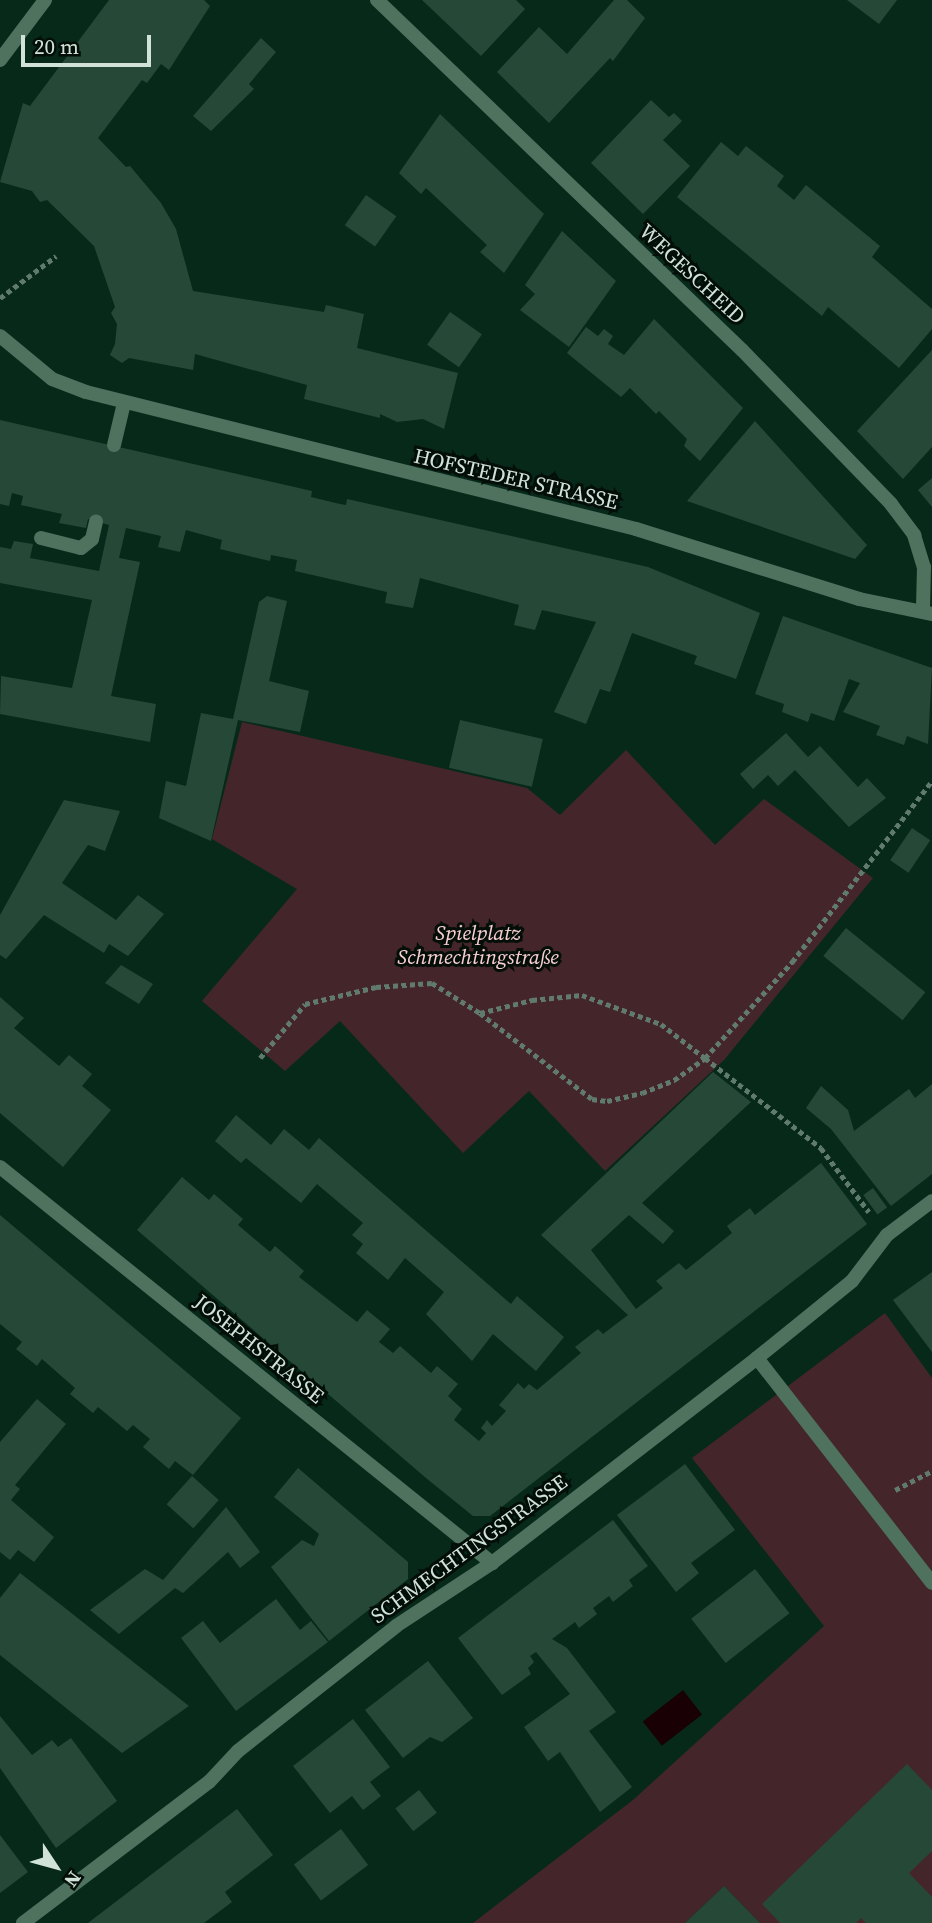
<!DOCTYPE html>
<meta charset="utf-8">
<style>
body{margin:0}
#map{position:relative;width:932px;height:1923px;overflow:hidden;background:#07291a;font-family:"Source Serif 4",serif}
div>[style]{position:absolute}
.green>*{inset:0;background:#44262a}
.water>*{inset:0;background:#190004;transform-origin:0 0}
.building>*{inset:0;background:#254936;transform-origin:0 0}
.path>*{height:4.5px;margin-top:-2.25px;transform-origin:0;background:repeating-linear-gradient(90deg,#607b6e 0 5px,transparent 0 8.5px)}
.lane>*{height:14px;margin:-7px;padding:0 7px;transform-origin:7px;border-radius:7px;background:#4e725e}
.street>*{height:14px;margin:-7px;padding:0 7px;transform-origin:7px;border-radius:7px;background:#4e725e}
span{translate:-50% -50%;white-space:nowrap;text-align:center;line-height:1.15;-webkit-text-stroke:6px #030e08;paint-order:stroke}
.street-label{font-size:21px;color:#d1e3d8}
.park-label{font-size:21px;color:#fbd0d4;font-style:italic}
.north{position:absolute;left:21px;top:1832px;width:70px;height:70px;-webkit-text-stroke:5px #030e08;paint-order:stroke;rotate:126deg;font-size:19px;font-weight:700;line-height:28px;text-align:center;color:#d1e3d8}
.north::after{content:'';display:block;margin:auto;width:24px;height:32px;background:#d1e3d8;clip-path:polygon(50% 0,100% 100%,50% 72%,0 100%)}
.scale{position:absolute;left:21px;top:35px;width:130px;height:32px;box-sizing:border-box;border:4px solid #d1e3d8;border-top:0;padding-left:9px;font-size:21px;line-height:24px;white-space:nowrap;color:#d1e3d8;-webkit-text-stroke:5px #030e08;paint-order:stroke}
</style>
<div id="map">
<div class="green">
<div style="clip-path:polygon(242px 722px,527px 788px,560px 815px,626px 750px,715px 845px,764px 799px,873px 878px,724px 1060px,605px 1171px,529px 1091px,463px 1153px,340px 1021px,285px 1071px,202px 1001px,297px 889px,212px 839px)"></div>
<div style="clip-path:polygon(885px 1313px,932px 1378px,932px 1923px,760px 1923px,724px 1886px,685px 1923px,473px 1923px,633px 1800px,824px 1626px,692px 1458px)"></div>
</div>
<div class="water">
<div style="left:683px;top:1690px;width:31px;height:51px;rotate:52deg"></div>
</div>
<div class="building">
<div style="clip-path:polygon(109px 0,204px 0,210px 6px,169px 70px,161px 64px,147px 83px,142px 80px,98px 138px,126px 167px,130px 166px,161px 203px,176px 229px,193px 291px,324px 312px,326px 305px,364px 314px,357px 348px,458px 373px,444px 429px,423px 419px,397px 422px,380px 414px,380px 418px,304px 399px,307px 385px,195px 354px,193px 370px,129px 358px,122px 363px,110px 355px,115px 344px,117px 324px,111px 313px,115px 307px,94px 246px,47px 200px,40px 202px,32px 191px,0 182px,23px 103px,30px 106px)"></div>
<div style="clip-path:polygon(422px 0,516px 0,525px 9px,481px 56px)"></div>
<div style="clip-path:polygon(614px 0,627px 0,645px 18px,613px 61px,610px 58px,549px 123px,497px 72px,539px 27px,567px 54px)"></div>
<div style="clip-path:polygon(847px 0,897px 0,879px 24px)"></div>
<div style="clip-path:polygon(261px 38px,276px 52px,249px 84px,254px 89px,211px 131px,193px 116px)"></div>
<div style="clip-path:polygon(651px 100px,669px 117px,674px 113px,682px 121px,663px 140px,690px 166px,643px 214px,591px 163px)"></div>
<div style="clip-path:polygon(440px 114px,544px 214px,504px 273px,480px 252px,487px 245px,426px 188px,421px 194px,399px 173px)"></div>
<div style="clip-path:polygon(721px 142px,738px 156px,746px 146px,784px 176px,777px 186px,794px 200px,806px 185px,880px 246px,872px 257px,932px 309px,932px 329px,899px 368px,828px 307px,822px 316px,677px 197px)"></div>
<div style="left:366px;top:195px;width:37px;height:37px;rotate:35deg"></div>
<div style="clip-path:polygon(562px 231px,616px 281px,569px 347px,520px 310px,535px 294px,525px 285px)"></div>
<div style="left:450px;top:312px;width:39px;height:40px;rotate:35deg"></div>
<div style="clip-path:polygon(654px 319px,743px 408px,700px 461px,684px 446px,687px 439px,659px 411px,656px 414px,630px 388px,621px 397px,567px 353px,586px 327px,598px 336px,604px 329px,613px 336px,608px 344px,624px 355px)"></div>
<div style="clip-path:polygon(932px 350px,932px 447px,903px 479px,857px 431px)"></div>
<div style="clip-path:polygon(0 420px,312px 491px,311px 497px,340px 504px,346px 505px,347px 499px,648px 567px,760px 613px,736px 679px,694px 664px,697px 656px,632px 633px,610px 692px,600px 689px,586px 724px,554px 712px,596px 622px,542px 610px,535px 630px,514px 625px,519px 605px,420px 578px,413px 608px,385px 603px,387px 592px,295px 571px,297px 560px,271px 555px,270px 561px,220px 549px,222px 540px,186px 530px,180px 552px,158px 547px,161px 536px,126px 528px,119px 558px,140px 562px,111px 696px,156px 704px,150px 742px,0 714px,1px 676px,72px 688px,92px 600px,0 583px,0 547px,11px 549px,14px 541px,33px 544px,30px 558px,99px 571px,109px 525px,88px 519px,86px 528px,59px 523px,62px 514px,21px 505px,23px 496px,12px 493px,9px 506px,0 504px)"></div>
<div style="clip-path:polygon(755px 421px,867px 545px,855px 559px,687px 501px)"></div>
<div style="clip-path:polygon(932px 478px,932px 507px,918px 490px)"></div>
<div style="clip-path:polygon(267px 596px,287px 601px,269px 681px,309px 691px,300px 732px,238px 720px,211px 841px,159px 818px,166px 781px,186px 786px,201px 713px,233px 719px,259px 602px)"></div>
<div style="clip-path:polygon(783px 616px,932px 668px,928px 744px,907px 736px,904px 745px,876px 735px,880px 726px,843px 712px,860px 683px,849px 679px,834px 721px,811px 713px,808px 722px,782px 712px,784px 704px,755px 694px)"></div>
<div style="left:460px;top:720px;width:85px;height:49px;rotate:13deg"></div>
<div style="clip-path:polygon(786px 733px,808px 757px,820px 746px,858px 787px,867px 778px,886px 798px,849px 827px,795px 770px,778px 786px,768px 775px,753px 789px,740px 774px)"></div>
<div style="clip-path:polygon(64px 800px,120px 811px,105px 851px,88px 845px,62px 883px,116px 920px,138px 895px,164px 914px,128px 956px,109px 944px,104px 953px,44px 915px,6px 959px,0 955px,0 915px)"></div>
<div style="left:912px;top:828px;width:22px;height:39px;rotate:34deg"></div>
<div style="left:846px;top:928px;width:102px;height:36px;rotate:39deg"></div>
<div style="clip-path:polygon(121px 965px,153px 984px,139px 1004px,105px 983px)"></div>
<div style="clip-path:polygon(0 997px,24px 1018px,14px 1028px,59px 1066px,69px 1055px,92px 1074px,82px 1086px,111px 1110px,63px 1167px,0 1113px)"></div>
<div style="clip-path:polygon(713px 1072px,751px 1102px,642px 1203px,674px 1231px,663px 1244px,629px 1215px,591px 1250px,636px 1309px,663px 1288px,656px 1281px,679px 1263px,686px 1270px,732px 1233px,727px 1226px,750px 1208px,755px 1215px,821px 1163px,867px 1224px,490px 1516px,473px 1516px,426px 1478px,137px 1230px,182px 1177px,209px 1200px,214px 1194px,243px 1219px,238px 1225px,270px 1252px,275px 1246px,304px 1271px,299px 1277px,357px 1322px,367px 1310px,390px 1329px,379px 1342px,393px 1353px,400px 1346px,431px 1373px,437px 1366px,458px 1384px,448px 1396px,462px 1409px,454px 1420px,479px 1441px,486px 1433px,481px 1428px,487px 1420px,492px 1426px,506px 1411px,499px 1405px,518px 1383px,524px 1389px,529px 1384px,537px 1390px,581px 1353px,575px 1347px,598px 1329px,603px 1334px,628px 1315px,541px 1235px)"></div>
<div style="clip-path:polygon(932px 1084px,932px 1174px,891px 1206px,831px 1129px,806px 1108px,821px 1086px,848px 1110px,854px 1131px,909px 1089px,915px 1098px)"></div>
<div style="clip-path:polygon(236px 1115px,271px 1145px,284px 1129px,309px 1150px,319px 1138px,511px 1304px,517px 1296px,564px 1337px,536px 1371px,493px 1334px,472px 1361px,426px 1314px,444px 1292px,405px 1258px,388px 1280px,356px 1253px,363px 1244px,352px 1235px,363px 1223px,317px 1184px,301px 1203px,246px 1158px,241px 1163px,215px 1141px)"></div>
<div style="left:873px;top:1188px;width:24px;height:12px;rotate:54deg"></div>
<div style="clip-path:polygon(0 1215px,241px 1418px,193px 1475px,175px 1461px,169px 1469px,143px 1447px,150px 1439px,133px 1425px,127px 1431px,98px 1407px,93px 1413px,70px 1394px,75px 1388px,42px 1359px,37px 1366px,16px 1349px,22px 1342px,0 1324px)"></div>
<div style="clip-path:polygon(932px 1272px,932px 1352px,893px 1300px)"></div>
<div style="clip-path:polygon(37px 1399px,66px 1424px,15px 1485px,20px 1489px,11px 1500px,54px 1537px,34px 1562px,18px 1550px,10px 1560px,0 1552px,0 1442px)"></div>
<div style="clip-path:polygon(685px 1464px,735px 1530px,691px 1563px,699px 1573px,676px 1592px,617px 1515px)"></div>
<div style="clip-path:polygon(298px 1468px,408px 1562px,408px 1579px,329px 1641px,271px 1567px,302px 1540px,314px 1546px,319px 1534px,274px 1497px)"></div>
<div style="left:192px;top:1476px;width:36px;height:38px;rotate:42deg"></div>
<div style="clip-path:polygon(226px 1507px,260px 1552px,240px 1568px,228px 1552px,183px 1593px,175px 1588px,119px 1634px,90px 1610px,145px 1569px,163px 1580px)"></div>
<div style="clip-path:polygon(613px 1520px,648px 1566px,629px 1580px,633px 1586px,613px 1602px,609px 1596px,593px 1608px,597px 1614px,579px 1628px,575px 1622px,552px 1639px,567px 1648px,616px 1712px,589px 1731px,632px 1787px,600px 1812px,560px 1752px,548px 1761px,524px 1727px,570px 1694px,536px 1652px,530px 1656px,534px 1662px,528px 1668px,531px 1674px,502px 1695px,458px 1638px)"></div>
<div style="left:755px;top:1569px;width:56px;height:81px;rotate:52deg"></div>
<div style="clip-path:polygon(20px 1573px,65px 1608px,189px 1706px,122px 1753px,0 1655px,0 1598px)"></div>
<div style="clip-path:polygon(276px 1599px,300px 1630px,311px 1621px,328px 1642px,236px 1711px,181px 1638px,203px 1621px,220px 1643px)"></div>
<div style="clip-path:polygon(428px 1661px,473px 1718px,442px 1742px,430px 1737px,403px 1758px,365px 1710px)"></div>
<div style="clip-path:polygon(0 1716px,32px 1755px,52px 1740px,58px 1747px,71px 1738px,117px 1801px,56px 1848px,0 1768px)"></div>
<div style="clip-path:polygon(353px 1719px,390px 1767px,370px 1782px,381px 1796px,363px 1810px,352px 1796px,330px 1813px,293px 1766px)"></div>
<div style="clip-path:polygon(907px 1764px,932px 1790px,932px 1851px,909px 1873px,932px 1897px,932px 1923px,866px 1923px,861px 1918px,856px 1923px,780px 1923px,762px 1904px)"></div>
<div style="left:419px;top:1790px;width:29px;height:30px;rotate:52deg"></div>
<div style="clip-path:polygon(237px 1809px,273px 1855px,225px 1892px,232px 1902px,204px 1923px,88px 1923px)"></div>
<div style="left:341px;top:1829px;width:45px;height:59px;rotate:53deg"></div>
<div style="clip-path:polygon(0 1835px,28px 1872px,0 1893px)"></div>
<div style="clip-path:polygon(724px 1886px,760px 1923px,685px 1923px)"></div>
</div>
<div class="path">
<div style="left:0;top:298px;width:70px;rotate:-36.9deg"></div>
<div style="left:480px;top:1013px;width:141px;rotate:37.5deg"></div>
<div style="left:592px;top:1099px;width:15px;rotate:8deg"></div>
<div style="left:607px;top:1101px;width:36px;rotate:-13deg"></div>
<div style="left:642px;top:1093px;width:35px;rotate:-22deg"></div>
<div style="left:674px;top:1080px;width:38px;rotate:-35deg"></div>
<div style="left:705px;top:1058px;width:147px;rotate:37.8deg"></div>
<div style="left:821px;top:1148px;width:80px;rotate:53.1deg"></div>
<div style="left:260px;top:1058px;width:70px;rotate:-50.2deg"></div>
<div style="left:305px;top:1004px;width:73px;rotate:-13.5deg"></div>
<div style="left:376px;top:987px;width:56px;rotate:-4.1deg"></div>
<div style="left:432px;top:983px;width:57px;rotate:32deg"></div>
<div style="left:480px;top:1013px;width:54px;rotate:-14deg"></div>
<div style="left:532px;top:1000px;width:50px;rotate:-5.7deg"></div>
<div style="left:582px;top:995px;width:84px;rotate:20.2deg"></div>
<div style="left:661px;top:1024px;width:56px;rotate:37.7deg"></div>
<div style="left:705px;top:1058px;width:130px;rotate:-47.8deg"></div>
<div style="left:792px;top:962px;width:229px;rotate:-52.3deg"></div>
<div style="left:895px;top:1490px;width:42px;rotate:-27.2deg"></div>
</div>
<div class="lane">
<div style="left:114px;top:445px;width:43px;rotate:-76.6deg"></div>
<div style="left:41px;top:538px;width:41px;rotate:14deg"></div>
<div style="left:81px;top:548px;width:14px;rotate:-39deg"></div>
<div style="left:92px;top:539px;width:18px;rotate:-77deg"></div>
<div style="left:757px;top:1358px;width:285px;rotate:52.1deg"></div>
</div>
<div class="street">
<div style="left:377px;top:0;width:506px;rotate:43.8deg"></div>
<div style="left:742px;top:350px;width:214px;rotate:45.9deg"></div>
<div style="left:891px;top:504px;width:39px;rotate:53deg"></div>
<div style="left:914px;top:535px;width:34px;rotate:73deg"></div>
<div style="left:924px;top:567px;width:42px;rotate:91.4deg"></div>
<div style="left:0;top:60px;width:75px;rotate:-53.1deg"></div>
<div style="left:0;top:336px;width:67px;rotate:39.6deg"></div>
<div style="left:52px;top:379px;width:36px;rotate:21deg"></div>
<div style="left:86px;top:392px;width:567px;rotate:13.99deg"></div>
<div style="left:636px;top:529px;width:234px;rotate:17.4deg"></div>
<div style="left:859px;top:599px;width:75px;rotate:11.6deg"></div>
<div style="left:0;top:1167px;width:632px;rotate:38.83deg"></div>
<div style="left:23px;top:1923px;width:233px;rotate:-37.2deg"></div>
<div style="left:209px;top:1782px;width:42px;rotate:-46.9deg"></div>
<div style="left:238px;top:1751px;width:201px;rotate:-38.3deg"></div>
<div style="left:396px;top:1626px;width:115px;rotate:-33.3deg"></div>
<div style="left:492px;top:1563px;width:335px;rotate:-37.7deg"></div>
<div style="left:757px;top:1358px;width:122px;rotate:-39deg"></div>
<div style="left:852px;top:1281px;width:58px;rotate:-52.7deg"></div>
<div style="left:887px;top:1235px;width:56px;rotate:-37.1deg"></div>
</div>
<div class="street-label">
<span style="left:692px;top:274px;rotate:43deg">WEGESCHEID</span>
<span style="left:516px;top:479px;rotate:13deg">HOFSTEDER STRASSE</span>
<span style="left:259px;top:1349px;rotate:39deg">JOSEPHSTRASSE</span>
<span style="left:469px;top:1549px;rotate:-36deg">SCHMECHTINGSTRASSE</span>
</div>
<div class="park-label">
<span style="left:478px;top:945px">Spielplatz<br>Schmechtingstraße</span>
</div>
<div class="north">N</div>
<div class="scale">20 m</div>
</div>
